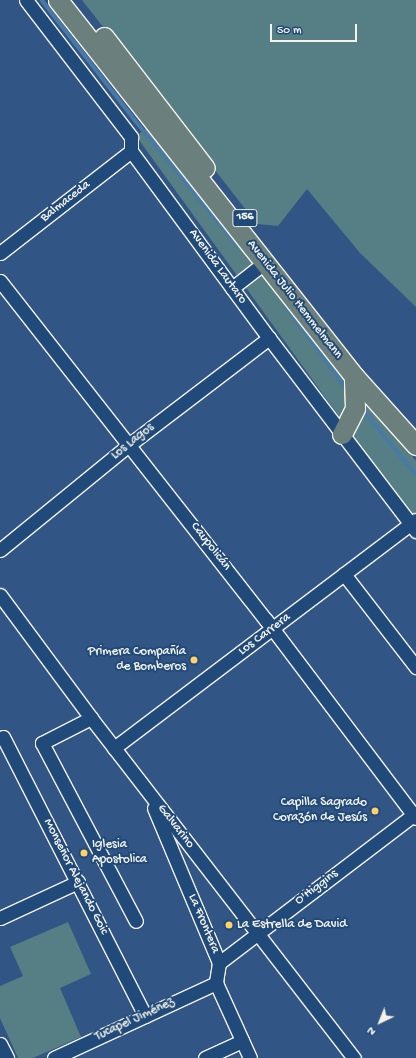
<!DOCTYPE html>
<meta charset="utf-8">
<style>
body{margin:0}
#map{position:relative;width:416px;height:1058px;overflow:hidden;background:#315585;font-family:"Gochi Hand",sans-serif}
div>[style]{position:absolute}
.green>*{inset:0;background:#567e85}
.stream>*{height:3.5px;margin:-1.75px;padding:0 1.75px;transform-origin:1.75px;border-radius:1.75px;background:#487aa5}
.roads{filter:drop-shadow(1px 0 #f4f1e8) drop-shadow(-1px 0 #f4f1e8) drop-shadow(0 1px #f4f1e8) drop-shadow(0 -1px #f4f1e8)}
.minor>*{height:13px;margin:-6.5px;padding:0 6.5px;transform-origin:6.5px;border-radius:6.5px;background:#1f4a7a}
.highway>*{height:19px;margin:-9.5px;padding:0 9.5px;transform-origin:9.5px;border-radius:9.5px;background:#6b7f7c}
.dots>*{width:11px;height:11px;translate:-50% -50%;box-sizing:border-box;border:2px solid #1f4a7a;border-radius:50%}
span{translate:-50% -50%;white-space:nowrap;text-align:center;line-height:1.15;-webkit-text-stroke:4px #1f4a7a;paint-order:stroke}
.shield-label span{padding:1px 3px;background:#1f4a7a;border:1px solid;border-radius:3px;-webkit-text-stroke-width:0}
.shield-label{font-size:12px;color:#f4f1e8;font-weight:700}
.street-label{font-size:13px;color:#f4f1e8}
.poi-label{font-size:13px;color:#f4f1e8}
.right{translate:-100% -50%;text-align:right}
.left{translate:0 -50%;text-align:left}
.north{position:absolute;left:360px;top:1002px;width:40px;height:40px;-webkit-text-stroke:3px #1f4a7a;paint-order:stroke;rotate:223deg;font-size:11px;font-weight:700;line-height:16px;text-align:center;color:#f4f1e8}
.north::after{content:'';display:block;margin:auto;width:14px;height:18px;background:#f4f1e8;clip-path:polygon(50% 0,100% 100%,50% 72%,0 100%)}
.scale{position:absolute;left:270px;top:24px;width:87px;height:18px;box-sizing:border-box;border:2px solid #f4f1e8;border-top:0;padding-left:5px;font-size:12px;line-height:14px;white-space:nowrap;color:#f4f1e8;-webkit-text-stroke:3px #1f4a7a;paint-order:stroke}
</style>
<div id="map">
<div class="green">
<div style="clip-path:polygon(82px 0,416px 0,416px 307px,360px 253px,307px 189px,278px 226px,257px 224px)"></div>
<div style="clip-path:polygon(151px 125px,416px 461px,416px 523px,136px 136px)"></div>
<div style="clip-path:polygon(68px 922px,91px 974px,60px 988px,81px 1037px,33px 1058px,18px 1058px,0 1018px,0 986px,23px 976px,10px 947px)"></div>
</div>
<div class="stream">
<div style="left:42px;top:0;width:152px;rotate:52.2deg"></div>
<div style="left:135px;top:120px;width:163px;rotate:50.7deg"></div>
<div style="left:286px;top:306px;width:103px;rotate:53.7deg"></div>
<div style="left:363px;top:410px;width:83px;rotate:50.4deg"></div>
</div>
<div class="roads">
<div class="minor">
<div style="left:26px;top:0;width:173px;rotate:52.5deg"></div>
<div style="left:131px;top:137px;width:14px;rotate:90deg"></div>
<div style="left:131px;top:151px;width:232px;rotate:53.6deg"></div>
<div style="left:269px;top:338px;width:243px;rotate:52.7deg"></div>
<div style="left:0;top:253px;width:166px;rotate:-37.9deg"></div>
<div style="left:0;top:281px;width:431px;rotate:51.9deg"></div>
<div style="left:266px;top:620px;width:248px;rotate:52.9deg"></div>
<div style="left:232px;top:288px;width:41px;rotate:-38deg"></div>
<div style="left:0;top:550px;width:168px;rotate:-39.2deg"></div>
<div style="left:130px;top:444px;width:175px;rotate:-37.3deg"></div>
<div style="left:344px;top:574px;width:118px;rotate:52.3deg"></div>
<div style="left:0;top:595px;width:153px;rotate:53.5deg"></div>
<div style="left:91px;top:718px;width:430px;rotate:52.3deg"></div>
<div style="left:91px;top:718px;width:55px;rotate:153deg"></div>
<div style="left:42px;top:743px;width:201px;rotate:62.2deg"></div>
<div style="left:3px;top:737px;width:313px;rotate:63deg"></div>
<div style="left:114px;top:748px;width:378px;rotate:-37.1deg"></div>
<div style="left:154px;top:808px;width:168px;rotate:67.2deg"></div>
<div style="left:219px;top:963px;width:20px;rotate:99deg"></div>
<div style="left:216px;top:983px;width:82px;rotate:65.6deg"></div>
<div style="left:0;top:918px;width:86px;rotate:-24.8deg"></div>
<div style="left:219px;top:963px;width:248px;rotate:-37.3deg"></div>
<div style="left:0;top:1044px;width:16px;rotate:63deg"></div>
<div style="left:54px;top:1058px;width:179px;rotate:-24.8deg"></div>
<div style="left:205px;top:1058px;width:41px;rotate:-24.7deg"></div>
</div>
<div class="highway">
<div style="left:58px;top:0;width:479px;rotate:51.8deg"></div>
<div style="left:354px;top:376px;width:93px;rotate:48.1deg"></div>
<div style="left:104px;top:37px;width:165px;rotate:52.4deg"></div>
<div style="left:342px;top:434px;width:29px;rotate:-63deg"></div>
<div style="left:355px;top:408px;width:32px;rotate:-92deg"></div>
</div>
</div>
<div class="dots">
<div style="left:194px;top:660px;background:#ffd166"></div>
<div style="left:375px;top:811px;background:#ffd166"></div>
<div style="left:84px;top:853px;background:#ffd166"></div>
<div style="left:229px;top:925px;background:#ffd166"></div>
</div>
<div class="shield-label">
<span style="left:245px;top:218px">156</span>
</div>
<div class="street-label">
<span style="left:66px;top:202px;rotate:-38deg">Balmaceda</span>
<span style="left:217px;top:267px;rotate:54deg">Avenida Lautaro</span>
<span style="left:294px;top:300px;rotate:52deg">Avenida Julio Hemmelmann</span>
<span style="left:133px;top:442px;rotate:-38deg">Los Lagos</span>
<span style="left:210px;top:547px;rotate:52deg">Caupolicán</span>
<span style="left:265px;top:635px;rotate:-37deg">Los Carrera</span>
<span style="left:175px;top:827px;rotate:52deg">Galvarino</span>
<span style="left:75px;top:877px;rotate:63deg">Monseñor Alejando Goic</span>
<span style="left:317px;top:888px;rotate:-37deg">O'Higgins</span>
<span style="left:203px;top:924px;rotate:67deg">La Frontera</span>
<span style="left:135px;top:1020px;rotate:-25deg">Tucapel Jiménez</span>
</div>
<div class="poi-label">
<span class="right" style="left:186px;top:660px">Primera Compañía<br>de Bomberos</span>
<span class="right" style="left:367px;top:811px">Capilla Sagrado<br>Corazón de Jesús</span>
<span class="left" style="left:92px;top:853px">Iglesia<br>Apostolica</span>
<span class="left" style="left:237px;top:925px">La Estrella de David</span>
</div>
<div class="north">N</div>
<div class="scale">50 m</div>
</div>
